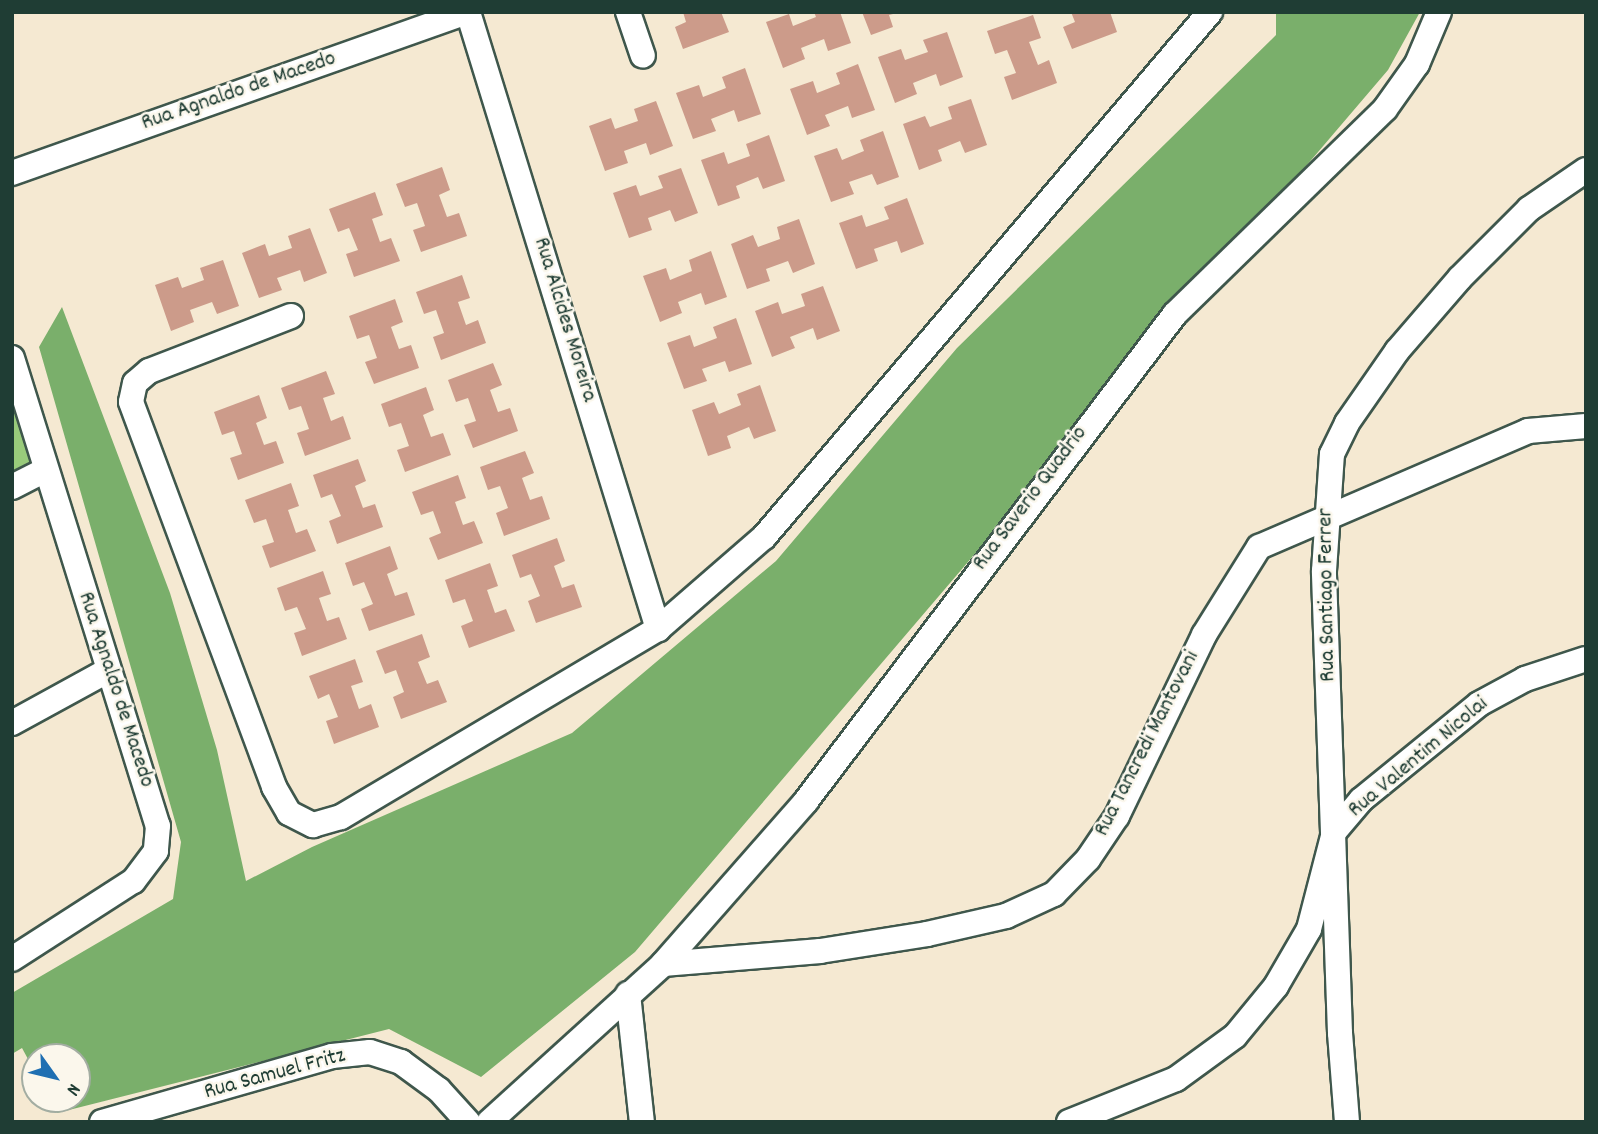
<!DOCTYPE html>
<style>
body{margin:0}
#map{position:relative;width:1598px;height:1134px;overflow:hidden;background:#f5e9d2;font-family:Dekko,sans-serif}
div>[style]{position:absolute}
.green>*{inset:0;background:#99cb7b}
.forest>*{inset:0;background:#7aaf6b}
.building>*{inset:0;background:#cc9b8a}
.roads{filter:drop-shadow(2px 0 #3f574c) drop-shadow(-2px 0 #3f574c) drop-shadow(0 2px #3f574c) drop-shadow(0 -2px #3f574c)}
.street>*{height:24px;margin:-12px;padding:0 12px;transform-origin:12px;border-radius:12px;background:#fff}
span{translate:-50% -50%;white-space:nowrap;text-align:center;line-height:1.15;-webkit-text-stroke:5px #fbf7ec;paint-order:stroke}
.street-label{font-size:23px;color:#1f3d34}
.frame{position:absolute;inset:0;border:14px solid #1f3d34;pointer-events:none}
.north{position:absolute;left:21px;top:1043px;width:70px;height:70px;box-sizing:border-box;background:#fbf7ec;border:2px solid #a3ada2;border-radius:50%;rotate:124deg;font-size:19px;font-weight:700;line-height:28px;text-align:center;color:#1f3d34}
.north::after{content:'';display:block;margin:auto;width:24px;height:32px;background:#1f6fb2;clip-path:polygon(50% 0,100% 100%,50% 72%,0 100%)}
</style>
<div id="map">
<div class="green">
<div style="clip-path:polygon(12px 382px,35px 467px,12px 478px)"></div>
</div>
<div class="forest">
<div style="clip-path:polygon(1276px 12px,1420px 12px,1388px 70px,635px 952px,481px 1077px,389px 1029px,57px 1113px,49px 1099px,77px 1099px,77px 1057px,35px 1057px,35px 1072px,22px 1048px,12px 1054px,12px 993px,173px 899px,181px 842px,39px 347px,62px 307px,170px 593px,217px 750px,246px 881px,312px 847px,572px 733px,776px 561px,957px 348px,1276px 35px)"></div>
</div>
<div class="building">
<div style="clip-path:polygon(683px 12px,721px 12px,729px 32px,683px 49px,675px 27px,686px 22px)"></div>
<div style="clip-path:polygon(814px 12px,840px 12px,851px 43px,828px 51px,824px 39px,801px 48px,805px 59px,783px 68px,766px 22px,789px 14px,793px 26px,816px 17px)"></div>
<div style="clip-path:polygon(862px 12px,897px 12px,897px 13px,889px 15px,893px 27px,871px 35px)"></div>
<div style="clip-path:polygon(1071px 12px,1110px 12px,1117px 32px,1072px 49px,1063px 27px,1075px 22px)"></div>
<div style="clip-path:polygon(1033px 15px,1041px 38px,1029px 42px,1038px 65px,1049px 60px,1057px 83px,1012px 100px,1004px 77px,1016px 73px,1007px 50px,995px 54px,987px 31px)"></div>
<div style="clip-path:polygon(947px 32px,963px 77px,940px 86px,936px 74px,913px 83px,917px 94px,895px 103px,878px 57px,901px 49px,905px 60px,928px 52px,923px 40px)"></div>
<div style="clip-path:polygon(858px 64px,875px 110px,852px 118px,848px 106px,825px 115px,830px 126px,807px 135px,790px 89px,813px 81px,817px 93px,840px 84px,836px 73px)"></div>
<div style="clip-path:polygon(745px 68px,761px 114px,738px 122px,734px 110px,711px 119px,716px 131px,693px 139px,676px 93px,699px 85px,703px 97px,726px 88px,722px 77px)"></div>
<div style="clip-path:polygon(971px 99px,987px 145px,965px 153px,960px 141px,938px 150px,942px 161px,919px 170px,903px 124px,925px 116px,930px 127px,952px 119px,948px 107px)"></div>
<div style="clip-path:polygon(656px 101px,673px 146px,650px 155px,646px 143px,624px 151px,628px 163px,605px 171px,589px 126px,611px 118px,615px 129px,638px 121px,634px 109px)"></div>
<div style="clip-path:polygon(883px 131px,899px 177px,877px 185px,872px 174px,849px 182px,854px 194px,831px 202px,814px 156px,837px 148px,842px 160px,864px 151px,860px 140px)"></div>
<div style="clip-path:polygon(769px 135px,785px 181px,763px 189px,758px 177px,736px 186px,740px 198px,718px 206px,701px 160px,724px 152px,728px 164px,750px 156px,746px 144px)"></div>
<div style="clip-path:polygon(442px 167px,450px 190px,439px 195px,447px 217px,459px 213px,467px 236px,421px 252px,413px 230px,425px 226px,417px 203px,405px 207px,396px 184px)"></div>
<div style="clip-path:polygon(681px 168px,698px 213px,675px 222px,670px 210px,648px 218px,652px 230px,629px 238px,613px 193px,636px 185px,640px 196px,663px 188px,658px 176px)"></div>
<div style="clip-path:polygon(375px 192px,383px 215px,372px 219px,380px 242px,391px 238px,400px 261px,354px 277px,346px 254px,358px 250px,349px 228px,338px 232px,329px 209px)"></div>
<div style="clip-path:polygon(907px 198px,924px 244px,901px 253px,897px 241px,874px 249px,878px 261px,856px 269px,839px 223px,862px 215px,866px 227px,889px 219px,884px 207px)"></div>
<div style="clip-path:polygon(799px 219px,815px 264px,793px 273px,788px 261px,766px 269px,770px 281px,747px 289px,731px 244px,753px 235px,758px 247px,780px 239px,777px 227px)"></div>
<div style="clip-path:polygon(310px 228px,327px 273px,304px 282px,300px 270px,277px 278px,282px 290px,259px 298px,242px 253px,265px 244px,269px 256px,292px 248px,288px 236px)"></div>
<div style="clip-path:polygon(711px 251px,727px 297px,705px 305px,701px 293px,678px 302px,682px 313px,660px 322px,643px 276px,666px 268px,670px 280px,692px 271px,689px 260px)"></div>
<div style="clip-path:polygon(223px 260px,239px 306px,217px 314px,212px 302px,190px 310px,194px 322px,171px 331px,155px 285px,178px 277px,182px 288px,204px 280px,200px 268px)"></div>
<div style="clip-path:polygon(462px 275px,470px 298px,458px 302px,466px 325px,478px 320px,486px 343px,441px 360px,433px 337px,444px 333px,436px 310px,424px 314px,416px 292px)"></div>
<div style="clip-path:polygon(823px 286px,840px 331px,817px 340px,813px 328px,790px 337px,795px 348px,772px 357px,755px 311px,778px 302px,782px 314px,805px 306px,801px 294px)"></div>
<div style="clip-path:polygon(395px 299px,403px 322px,391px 327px,399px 349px,411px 345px,419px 368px,374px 384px,365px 362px,377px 358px,369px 335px,357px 339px,349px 316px)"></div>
<div style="clip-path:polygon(736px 318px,752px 364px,729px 372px,725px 361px,702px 369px,707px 381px,684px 389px,667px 343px,690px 335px,694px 347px,717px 338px,713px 327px)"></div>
<div style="clip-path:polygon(493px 363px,502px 385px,490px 390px,498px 412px,510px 408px,518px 431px,473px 448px,464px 425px,476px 421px,468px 398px,456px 402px,448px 380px)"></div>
<div style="clip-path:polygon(326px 371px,335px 394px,323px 398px,331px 421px,343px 416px,351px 439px,305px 456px,297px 433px,309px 429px,301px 406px,289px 410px,281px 388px)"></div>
<div style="clip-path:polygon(760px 385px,776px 431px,754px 439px,749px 427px,727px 436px,731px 448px,708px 456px,692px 410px,714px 402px,719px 414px,741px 405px,737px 394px)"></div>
<div style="clip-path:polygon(426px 387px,434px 410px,423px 415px,431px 437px,443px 433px,451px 455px,405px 472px,397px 450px,409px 446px,401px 423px,389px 427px,381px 404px)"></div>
<div style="clip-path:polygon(259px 395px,267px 418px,256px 423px,264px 445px,276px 441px,284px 463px,238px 480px,230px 458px,242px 454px,234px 431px,222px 435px,214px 412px)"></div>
<div style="clip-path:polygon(525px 451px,534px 473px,522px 478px,530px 500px,542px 496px,550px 519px,504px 536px,496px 513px,508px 508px,500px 486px,488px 490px,480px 467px)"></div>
<div style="clip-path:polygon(358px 459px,366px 481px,355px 486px,363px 508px,375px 504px,383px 527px,337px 544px,329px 521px,341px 516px,332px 494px,321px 498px,313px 475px)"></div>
<div style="clip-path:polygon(458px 475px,466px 498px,455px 502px,463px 525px,474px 521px,483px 543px,438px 560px,429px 538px,441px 533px,433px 511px,421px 515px,412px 492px)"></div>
<div style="clip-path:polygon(291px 483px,299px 506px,288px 510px,296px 533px,307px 529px,316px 551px,270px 568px,262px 546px,274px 542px,266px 519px,254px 523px,245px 500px)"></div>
<div style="clip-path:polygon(557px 538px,565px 561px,554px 566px,562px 588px,574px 584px,582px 607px,536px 623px,528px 601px,540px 596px,531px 574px,520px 578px,512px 555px)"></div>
<div style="clip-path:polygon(390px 546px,398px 569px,387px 574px,395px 596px,407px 592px,415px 615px,369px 631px,361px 609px,373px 604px,364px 582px,353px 586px,345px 563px)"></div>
<div style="clip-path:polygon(490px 563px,498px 586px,487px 590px,495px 613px,506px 609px,515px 631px,469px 648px,461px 626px,473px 621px,465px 599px,453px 603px,445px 580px)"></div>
<div style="clip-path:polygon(323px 571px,331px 594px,319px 598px,327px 621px,339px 617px,347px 639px,302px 656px,294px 633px,306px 629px,297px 607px,285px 611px,277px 588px)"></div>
<div style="clip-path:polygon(422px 634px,430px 657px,418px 662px,427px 684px,438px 680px,447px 702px,401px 719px,393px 697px,404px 692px,396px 670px,385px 674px,376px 651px)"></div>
<div style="clip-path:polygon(355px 659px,363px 682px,351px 686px,359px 709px,371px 704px,379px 727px,334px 744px,326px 721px,338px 717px,329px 694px,318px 699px,309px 676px)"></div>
</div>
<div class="roads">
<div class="street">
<div style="left:468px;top:12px;width:646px;rotate:72.88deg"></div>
<div style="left:628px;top:12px;width:46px;rotate:71.2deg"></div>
<div style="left:12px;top:173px;width:482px;rotate:-19.5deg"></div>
<div style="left:291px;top:316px;width:152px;rotate:158.8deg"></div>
<div style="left:149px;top:371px;width:18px;rotate:139deg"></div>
<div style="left:135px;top:383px;width:19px;rotate:102deg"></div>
<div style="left:131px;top:402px;width:411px;rotate:69.6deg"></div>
<div style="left:274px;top:787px;width:30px;rotate:60deg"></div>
<div style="left:289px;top:813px;width:27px;rotate:27deg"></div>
<div style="left:313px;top:825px;width:29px;rotate:-16deg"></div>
<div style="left:341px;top:817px;width:369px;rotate:-30.7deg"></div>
<div style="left:658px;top:629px;width:140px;rotate:-41deg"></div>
<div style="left:764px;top:537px;width:689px;rotate:-49.65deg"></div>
<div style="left:12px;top:358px;width:490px;rotate:72.7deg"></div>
<div style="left:158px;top:826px;width:25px;rotate:95deg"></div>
<div style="left:156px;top:851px;width:38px;rotate:127deg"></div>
<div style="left:133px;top:881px;width:144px;rotate:147.2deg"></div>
<div style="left:12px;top:487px;width:36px;rotate:-27deg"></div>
<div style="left:12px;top:723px;width:108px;rotate:-28.7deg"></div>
<div style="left:663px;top:964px;width:158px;rotate:-4.7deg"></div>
<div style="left:820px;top:951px;width:108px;rotate:-9deg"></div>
<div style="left:927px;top:934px;width:81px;rotate:-12.8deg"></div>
<div style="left:1006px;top:916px;width:53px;rotate:-24.6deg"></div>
<div style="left:1054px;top:894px;width:49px;rotate:-45.8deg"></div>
<div style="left:1088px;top:859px;width:52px;rotate:-56deg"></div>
<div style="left:1117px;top:816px;width:201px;rotate:-64.3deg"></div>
<div style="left:1204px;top:635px;width:104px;rotate:-58deg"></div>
<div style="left:1259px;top:547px;width:293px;rotate:-23.3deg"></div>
<div style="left:1528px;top:431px;width:58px;rotate:-4.9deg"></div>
<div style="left:628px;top:994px;width:129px;rotate:83.8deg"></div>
<div style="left:102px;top:1122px;width:239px;rotate:-16deg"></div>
<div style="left:332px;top:1056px;width:38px;rotate:-6deg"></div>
<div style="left:370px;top:1052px;width:33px;rotate:18deg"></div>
<div style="left:401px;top:1062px;width:47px;rotate:36.4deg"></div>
<div style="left:439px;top:1090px;width:43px;rotate:47.8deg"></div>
<div style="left:489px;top:1122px;width:235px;rotate:-42.2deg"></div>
<div style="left:663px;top:964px;width:217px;rotate:-48.7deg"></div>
<div style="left:806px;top:801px;width:611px;rotate:-52.85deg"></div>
<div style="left:1175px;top:314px;width:293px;rotate:-44.3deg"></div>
<div style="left:1385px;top:109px;width:55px;rotate:-54.6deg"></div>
<div style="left:1417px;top:64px;width:56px;rotate:-67.1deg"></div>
<div style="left:1069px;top:1122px;width:115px;rotate:-21.9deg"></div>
<div style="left:1176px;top:1079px;width:73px;rotate:-36.1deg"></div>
<div style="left:1235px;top:1036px;width:65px;rotate:-50.6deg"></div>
<div style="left:1276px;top:986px;width:66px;rotate:-59.9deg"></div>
<div style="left:1309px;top:929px;width:100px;rotate:-75.5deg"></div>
<div style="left:1334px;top:832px;width:42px;rotate:-49.8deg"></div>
<div style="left:1361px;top:800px;width:152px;rotate:-39.1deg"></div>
<div style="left:1479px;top:704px;width:52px;rotate:-28.5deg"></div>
<div style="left:1525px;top:679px;width:64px;rotate:-18.2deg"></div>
<div style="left:1347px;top:1122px;width:89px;rotate:-94.5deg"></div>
<div style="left:1340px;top:1033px;width:462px;rotate:-92deg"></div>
<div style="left:1324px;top:571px;width:117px;rotate:-86.1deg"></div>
<div style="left:1332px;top:454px;width:34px;rotate:-64deg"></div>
<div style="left:1347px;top:423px;width:88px;rotate:-55.2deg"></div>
<div style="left:1397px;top:351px;width:96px;rotate:-49.2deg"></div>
<div style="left:1460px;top:278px;width:98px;rotate:-45deg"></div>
<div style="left:1529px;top:209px;width:69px;rotate:-34.4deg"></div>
</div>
</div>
<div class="street-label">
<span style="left:239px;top:92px;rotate:-19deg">Rua Agnaldo de Macedo</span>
<span style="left:564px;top:320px;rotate:73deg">Rua Alcides Moreira</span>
<span style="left:1031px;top:499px;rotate:-53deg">Rua Saverio Quadrio</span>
<span style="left:1328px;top:595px;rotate:-91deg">Rua Santiago Ferrer</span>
<span style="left:115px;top:690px;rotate:72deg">Rua Agnaldo de Macedo</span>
<span style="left:1148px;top:744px;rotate:-63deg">Rua Tancredi Mantovani</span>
<span style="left:1419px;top:758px;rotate:-40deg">Rua Valentim Nicolai</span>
<span style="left:275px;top:1075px;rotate:-15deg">Rua Samuel Fritz</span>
</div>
<div class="frame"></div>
<div class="north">N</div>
</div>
